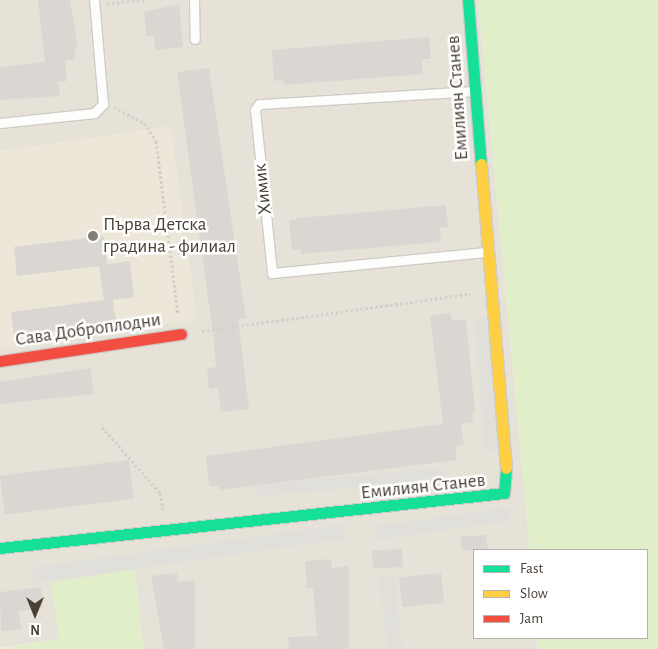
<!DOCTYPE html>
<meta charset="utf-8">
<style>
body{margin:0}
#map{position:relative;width:658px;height:649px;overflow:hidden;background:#f2f0eb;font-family:"Alegreya Sans",sans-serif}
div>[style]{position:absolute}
.residential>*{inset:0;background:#e6e2d8}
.education>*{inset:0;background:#ede7da}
.green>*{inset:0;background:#e0eec9}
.parking>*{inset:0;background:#e1dfda;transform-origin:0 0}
.building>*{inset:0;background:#dad7d2;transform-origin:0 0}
.path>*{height:3px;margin-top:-1.5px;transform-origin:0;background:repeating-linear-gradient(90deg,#d2d0ca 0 2.5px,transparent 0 5px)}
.roads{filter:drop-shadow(1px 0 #cfccc7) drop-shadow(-1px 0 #cfccc7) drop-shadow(0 1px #cfccc7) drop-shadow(0 -1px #cfccc7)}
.lane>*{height:9px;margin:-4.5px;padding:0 4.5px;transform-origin:4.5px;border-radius:4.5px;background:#fdfdfc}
.fast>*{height:11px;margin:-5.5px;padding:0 5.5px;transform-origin:5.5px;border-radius:5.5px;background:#16e098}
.slow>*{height:11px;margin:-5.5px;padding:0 5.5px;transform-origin:5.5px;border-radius:5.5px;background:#ffcf43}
.jam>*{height:11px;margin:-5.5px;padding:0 5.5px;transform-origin:5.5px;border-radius:5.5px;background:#f24e42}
.dots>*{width:14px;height:14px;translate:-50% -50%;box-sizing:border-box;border:2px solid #fff;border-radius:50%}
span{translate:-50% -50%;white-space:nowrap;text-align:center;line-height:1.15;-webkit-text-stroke:5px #fff;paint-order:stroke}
.street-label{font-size:19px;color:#494136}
.poi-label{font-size:19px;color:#494136}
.left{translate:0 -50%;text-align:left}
.legend{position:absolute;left:473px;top:549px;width:175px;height:90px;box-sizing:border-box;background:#fff;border:1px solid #b6b3af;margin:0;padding:6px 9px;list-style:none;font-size:15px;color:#494136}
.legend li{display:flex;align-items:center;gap:10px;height:25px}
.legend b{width:25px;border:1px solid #b6b3af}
.north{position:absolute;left:10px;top:589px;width:50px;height:50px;-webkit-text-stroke:4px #fff;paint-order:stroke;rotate:180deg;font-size:14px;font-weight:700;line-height:20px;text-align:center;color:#494136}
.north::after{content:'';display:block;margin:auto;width:18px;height:22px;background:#494136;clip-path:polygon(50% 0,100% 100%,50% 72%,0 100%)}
</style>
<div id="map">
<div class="residential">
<div style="clip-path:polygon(0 0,478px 0,530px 550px,474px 550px,474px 638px,537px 638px,538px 649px,143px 649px,135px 569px,59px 639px,0 648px)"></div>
</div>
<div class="education">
<div style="clip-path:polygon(171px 126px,197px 320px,0 349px,0 151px)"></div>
</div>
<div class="green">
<div style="clip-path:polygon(478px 0,658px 0,658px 649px,538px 649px,537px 638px,647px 638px,647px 550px,530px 550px)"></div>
<div style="clip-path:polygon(135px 569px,143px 649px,0 649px,59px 639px,51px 583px)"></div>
</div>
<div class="parking">
<div style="left:489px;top:317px;width:133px;height:14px;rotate:86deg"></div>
<div style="left:444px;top:468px;width:12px;height:189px;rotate:85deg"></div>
<div style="left:509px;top:507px;width:14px;height:134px;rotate:82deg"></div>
<div style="left:344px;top:524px;width:15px;height:315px;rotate:82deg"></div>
<div style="left:394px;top:576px;width:74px;height:15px;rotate:83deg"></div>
</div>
<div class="building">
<div style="clip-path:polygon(38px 0,70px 0,78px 48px,74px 49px,75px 59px,65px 60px,67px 81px,58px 82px,60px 96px,0 100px,0 67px,45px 62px)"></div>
<div style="clip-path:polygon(179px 4px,183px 47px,155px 50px,154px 35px,146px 36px,144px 12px)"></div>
<div style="clip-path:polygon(429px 37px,431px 59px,422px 59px,423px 74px,284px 85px,283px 80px,274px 81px,272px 50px)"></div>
<div style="clip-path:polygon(209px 68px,246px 318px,238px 319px,249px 409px,221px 412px,218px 388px,209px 389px,207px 368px,216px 367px,214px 341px,177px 72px)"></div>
<div style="clip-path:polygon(446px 205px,448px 227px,440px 228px,441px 242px,301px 254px,301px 249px,292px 250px,289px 221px,299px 218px)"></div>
<div style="clip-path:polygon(104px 236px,107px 264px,130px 261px,134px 297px,113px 300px,116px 323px,14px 336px,11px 312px,104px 300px,99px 266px,17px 276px,14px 247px)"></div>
<div style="clip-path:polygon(451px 313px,452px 321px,466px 319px,475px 412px,472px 412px,473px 422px,461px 424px,464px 445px,455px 446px,457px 460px,219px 490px,218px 486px,209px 486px,206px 456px,443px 424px,430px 316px)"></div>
<div style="clip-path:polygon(90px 368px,94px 394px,0 404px,0 382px)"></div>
<div style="left:129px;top:460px;width:39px;height:130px;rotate:83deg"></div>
<div style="clip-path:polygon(486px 535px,488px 550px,462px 550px,460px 537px)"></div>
<div style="left:402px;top:549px;width:18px;height:30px;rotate:87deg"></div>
<div style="clip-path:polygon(331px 559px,332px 568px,349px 566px,349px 649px,289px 649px,288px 637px,317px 636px,313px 588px,307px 588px,305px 561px)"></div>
<div style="clip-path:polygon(177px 573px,178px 582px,195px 580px,195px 649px,164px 649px,151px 576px)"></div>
<div style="left:441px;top:573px;width:30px;height:42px;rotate:84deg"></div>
<div style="clip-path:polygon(41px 587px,43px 608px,19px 611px,21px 629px,1px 631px,0 592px)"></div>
</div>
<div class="path">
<div style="left:107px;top:3px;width:37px;rotate:-5deg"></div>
<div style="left:114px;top:107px;width:34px;rotate:28deg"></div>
<div style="left:144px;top:123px;width:22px;rotate:56deg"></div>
<div style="left:156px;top:141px;width:174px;rotate:82.8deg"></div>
<div style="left:202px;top:331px;width:271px;rotate:-7.9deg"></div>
<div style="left:102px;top:427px;width:88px;rotate:48.7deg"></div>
<div style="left:160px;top:493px;width:17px;rotate:80deg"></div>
</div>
<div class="roads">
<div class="lane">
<div style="left:194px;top:0;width:39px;rotate:89deg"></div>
<div style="left:474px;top:91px;width:215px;rotate:176.5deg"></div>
<div style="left:259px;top:104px;width:7px;rotate:124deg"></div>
<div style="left:255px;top:110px;width:164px;rotate:84deg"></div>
<div style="left:272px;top:273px;width:215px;rotate:-5.6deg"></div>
<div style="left:0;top:123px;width:95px;rotate:-6.1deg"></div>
<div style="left:94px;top:113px;width:13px;rotate:-45deg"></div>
<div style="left:103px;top:104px;width:104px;rotate:-94.9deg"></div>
</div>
<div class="fast">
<div style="left:468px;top:0;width:165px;rotate:85.5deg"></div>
<div style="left:0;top:548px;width:507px;rotate:-6.23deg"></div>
<div style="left:504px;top:493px;width:25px;rotate:-85deg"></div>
</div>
<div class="slow">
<div style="left:481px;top:164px;width:305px;rotate:85.3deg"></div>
</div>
<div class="jam">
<div style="left:0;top:361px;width:183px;rotate:-8.5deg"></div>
</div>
</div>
<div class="dots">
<div style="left:93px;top:236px;background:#847e75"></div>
</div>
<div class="street-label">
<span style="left:458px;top:98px;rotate:-94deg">Емилиян Станев</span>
<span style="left:263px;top:189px;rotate:-96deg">Химик</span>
<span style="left:88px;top:330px;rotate:-8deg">Сава Доброплодни</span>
<span style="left:423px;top:487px;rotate:-6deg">Емилиян Станев</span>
</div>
<div class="poi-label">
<span class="left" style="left:103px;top:236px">Първа Детска<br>градина - филиал</span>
</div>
<ul class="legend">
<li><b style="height:6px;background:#16e098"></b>Fast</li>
<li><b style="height:6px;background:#ffcf43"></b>Slow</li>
<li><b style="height:6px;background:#f24e42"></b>Jam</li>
</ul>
<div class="north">N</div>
</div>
